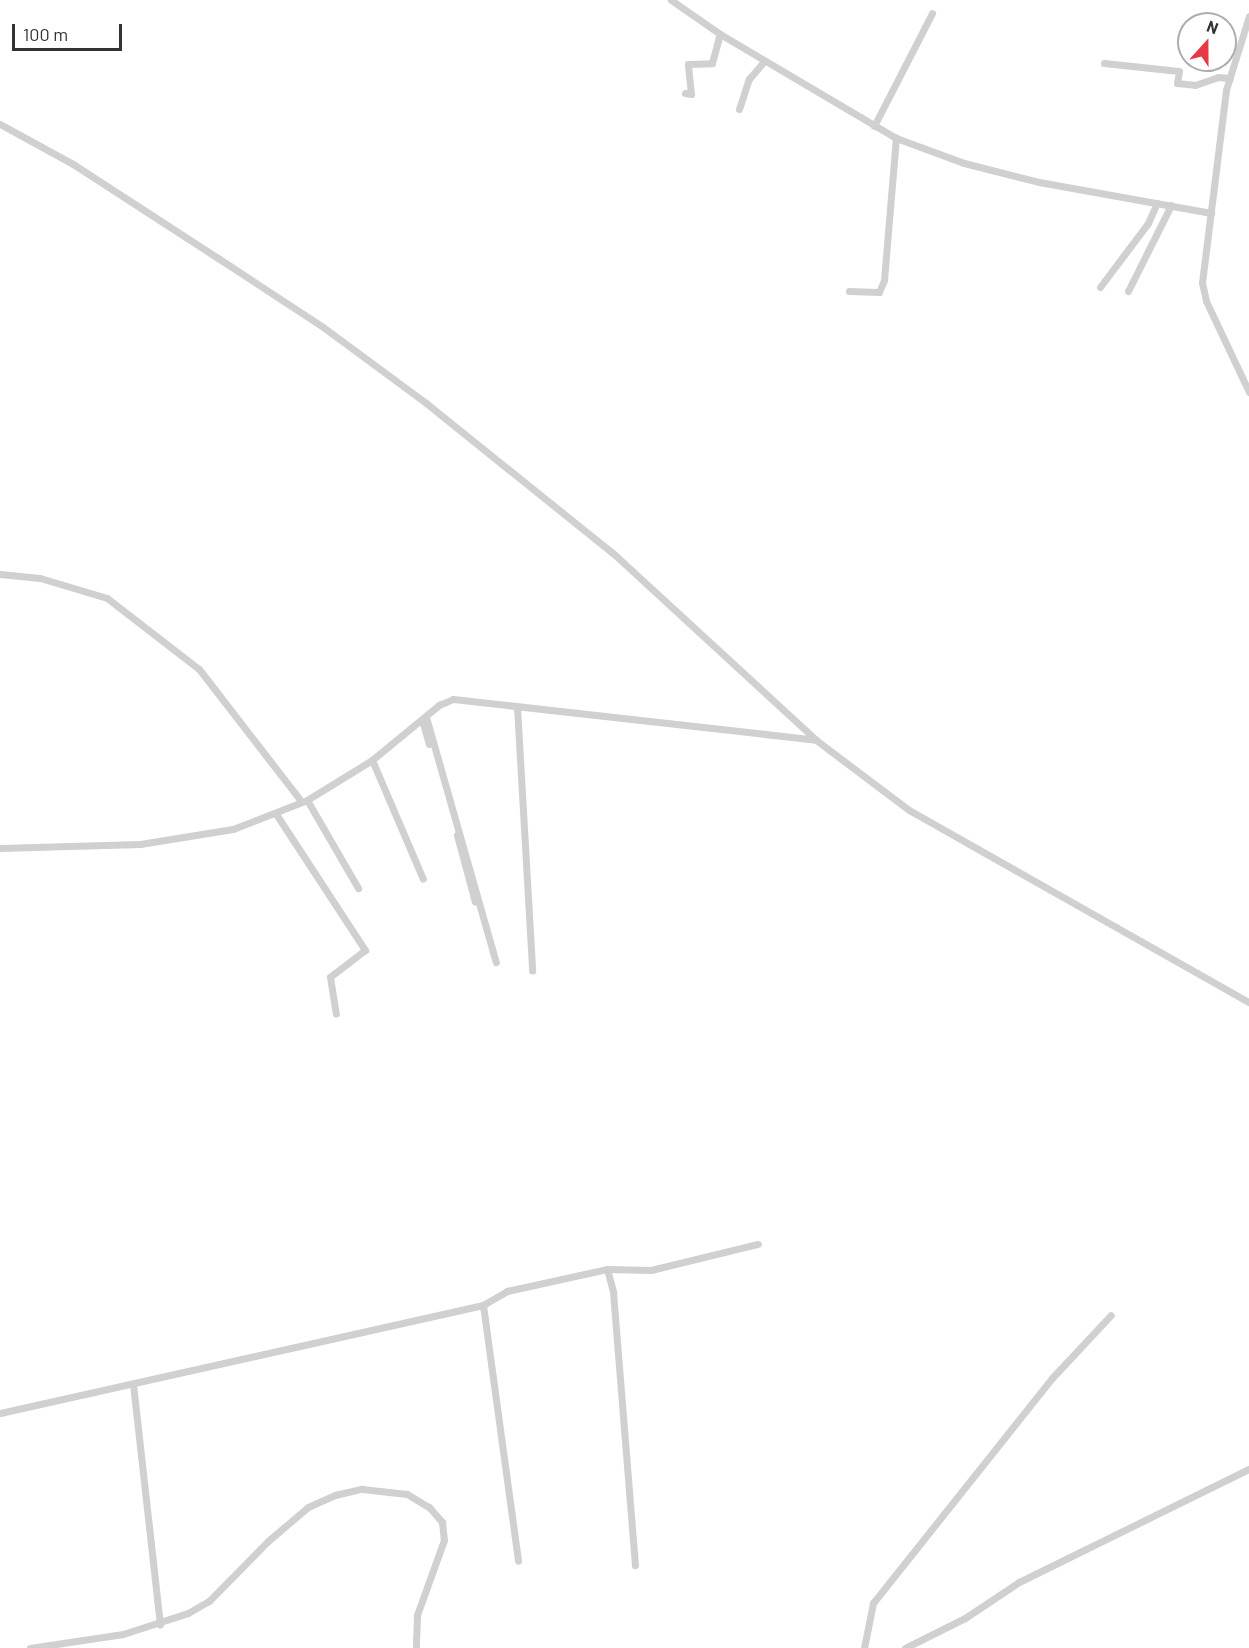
<!DOCTYPE html>
<style>
body{margin:0}
#map{position:relative;width:1249px;height:1648px;overflow:hidden;background:#fff;font-family:Barlow,sans-serif}
div>[style]{position:absolute}
.street>*{height:7px;margin:-3.5px;padding:0 3.5px;transform-origin:3.5px;border-radius:3.5px;background:#d0d0d0}
span{translate:-50% -50%;white-space:nowrap;text-align:center;line-height:1.15;-webkit-text-stroke:6px #fff;paint-order:stroke}
.north{position:absolute;left:1177px;top:12px;width:60px;height:60px;box-sizing:border-box;background:#fff;border:2px solid #adadad;border-radius:50%;rotate:21deg;font-size:16px;font-weight:700;line-height:24px;text-align:center;color:#333}
.north::after{content:'';display:block;margin:auto;width:21px;height:27px;background:#e63946;clip-path:polygon(50% 0,100% 100%,50% 72%,0 100%)}
.scale{position:absolute;left:12px;top:24px;width:110px;height:27px;box-sizing:border-box;border:3px solid #333;border-top:0;padding-left:8px;font-size:18px;line-height:21px;white-space:nowrap;color:#333;-webkit-text-stroke:4px #fff;paint-order:stroke}
</style>
<div id="map">
<div class="street">
<div style="left:671px;top:0;width:60px;rotate:34.8deg"></div>
<div style="left:720px;top:34px;width:204px;rotate:30.6deg"></div>
<div style="left:896px;top:138px;width:72px;rotate:20.2deg"></div>
<div style="left:964px;top:163px;width:77px;rotate:14.2deg"></div>
<div style="left:1039px;top:182px;width:175px;rotate:10.2deg"></div>
<div style="left:1249px;top:16px;width:77px;rotate:107.3deg"></div>
<div style="left:1226px;top:90px;width:194px;rotate:97.1deg"></div>
<div style="left:1202px;top:283px;width:18px;rotate:77deg"></div>
<div style="left:1206px;top:301px;width:101px;rotate:64.7deg"></div>
<div style="left:1104px;top:63px;width:75px;rotate:6.1deg"></div>
<div style="left:1179px;top:71px;width:12px;rotate:99deg"></div>
<div style="left:1177px;top:83px;width:18px;rotate:6deg"></div>
<div style="left:1195px;top:85px;width:24px;rotate:-19deg"></div>
<div style="left:1218px;top:77px;width:12px;rotate:5deg"></div>
<div style="left:685px;top:93px;width:6px;rotate:9deg"></div>
<div style="left:691px;top:94px;width:30px;rotate:-96deg"></div>
<div style="left:688px;top:64px;width:24px;rotate:-2deg"></div>
<div style="left:712px;top:63px;width:30px;rotate:-75deg"></div>
<div style="left:739px;top:109px;width:32px;rotate:-72deg"></div>
<div style="left:749px;top:79px;width:23px;rotate:-50deg"></div>
<div style="left:0;top:124px;width:83px;rotate:28.7deg"></div>
<div style="left:73px;top:164px;width:173px;rotate:33deg"></div>
<div style="left:218px;top:258px;width:126px;rotate:33.3deg"></div>
<div style="left:323px;top:327px;width:128px;rotate:36.4deg"></div>
<div style="left:426px;top:403px;width:243px;rotate:38.8deg"></div>
<div style="left:615px;top:555px;width:273px;rotate:42.6deg"></div>
<div style="left:816px;top:740px;width:116px;rotate:37deg"></div>
<div style="left:909px;top:810px;width:390px;rotate:29.5deg"></div>
<div style="left:874px;top:126px;width:127px;rotate:-62.8deg"></div>
<div style="left:1100px;top:287px;width:80px;rotate:-53.1deg"></div>
<div style="left:1148px;top:223px;width:22px;rotate:-66deg"></div>
<div style="left:849px;top:291px;width:30px;rotate:2deg"></div>
<div style="left:879px;top:292px;width:13px;rotate:-67deg"></div>
<div style="left:884px;top:280px;width:143px;rotate:-85.2deg"></div>
<div style="left:1128px;top:291px;width:96px;rotate:-63.4deg"></div>
<div style="left:0;top:574px;width:40px;rotate:5.7deg"></div>
<div style="left:40px;top:578px;width:70px;rotate:16.6deg"></div>
<div style="left:107px;top:598px;width:116px;rotate:37.7deg"></div>
<div style="left:199px;top:669px;width:167px;rotate:52.3deg"></div>
<div style="left:517px;top:707px;width:264px;rotate:86.7deg"></div>
<div style="left:426px;top:717px;width:255px;rotate:74.1deg"></div>
<div style="left:422px;top:720px;width:25px;rotate:74deg"></div>
<div style="left:372px;top:760px;width:129px;rotate:66.8deg"></div>
<div style="left:307px;top:800px;width:102px;rotate:59.9deg"></div>
<div style="left:276px;top:814px;width:163px;rotate:56.8deg"></div>
<div style="left:365px;top:950px;width:44px;rotate:142.4deg"></div>
<div style="left:330px;top:977px;width:37px;rotate:81deg"></div>
<div style="left:457px;top:835px;width:69px;rotate:75deg"></div>
<div style="left:0;top:848px;width:140px;rotate:-1.6deg"></div>
<div style="left:140px;top:844px;width:94px;rotate:-9.2deg"></div>
<div style="left:233px;top:829px;width:79px;rotate:-21.4deg"></div>
<div style="left:307px;top:800px;width:76px;rotate:-31.6deg"></div>
<div style="left:372px;top:760px;width:87px;rotate:-39.4deg"></div>
<div style="left:439px;top:705px;width:15px;rotate:-23deg"></div>
<div style="left:453px;top:699px;width:365px;rotate:6.4deg"></div>
<div style="left:607px;top:1269px;width:24px;rotate:75deg"></div>
<div style="left:613px;top:1292px;width:274px;rotate:85.4deg"></div>
<div style="left:483px;top:1305px;width:258px;rotate:82.2deg"></div>
<div style="left:133px;top:1384px;width:242px;rotate:83.6deg"></div>
<div style="left:0;top:1413px;width:495px;rotate:-12.6deg"></div>
<div style="left:483px;top:1305px;width:28px;rotate:-30deg"></div>
<div style="left:507px;top:1291px;width:102px;rotate:-12.4deg"></div>
<div style="left:607px;top:1269px;width:44px;rotate:1.3deg"></div>
<div style="left:651px;top:1270px;width:110px;rotate:-13.7deg"></div>
<div style="left:30px;top:1648px;width:94px;rotate:-8.6deg"></div>
<div style="left:123px;top:1634px;width:68px;rotate:-17.9deg"></div>
<div style="left:188px;top:1613px;width:24px;rotate:-30deg"></div>
<div style="left:209px;top:1601px;width:84px;rotate:-45.5deg"></div>
<div style="left:268px;top:1541px;width:52px;rotate:-40.4deg"></div>
<div style="left:308px;top:1507px;width:30px;rotate:-24deg"></div>
<div style="left:335px;top:1495px;width:28px;rotate:-13deg"></div>
<div style="left:362px;top:1489px;width:45px;rotate:6.3deg"></div>
<div style="left:407px;top:1494px;width:26px;rotate:31deg"></div>
<div style="left:429px;top:1507px;width:20px;rotate:49deg"></div>
<div style="left:442px;top:1522px;width:18px;rotate:84deg"></div>
<div style="left:444px;top:1540px;width:80px;rotate:109.8deg"></div>
<div style="left:417px;top:1615px;width:33px;rotate:92deg"></div>
<div style="left:864px;top:1648px;width:46px;rotate:-78.7deg"></div>
<div style="left:873px;top:1603px;width:288px;rotate:-51.5deg"></div>
<div style="left:1052px;top:1378px;width:86px;rotate:-46.9deg"></div>
<div style="left:905px;top:1648px;width:67px;rotate:-26.6deg"></div>
<div style="left:965px;top:1618px;width:65px;rotate:-33.7deg"></div>
<div style="left:1019px;top:1582px;width:256px;rotate:-26.2deg"></div>
</div>
<div class="north">N</div>
<div class="scale">100 m</div>
</div>
